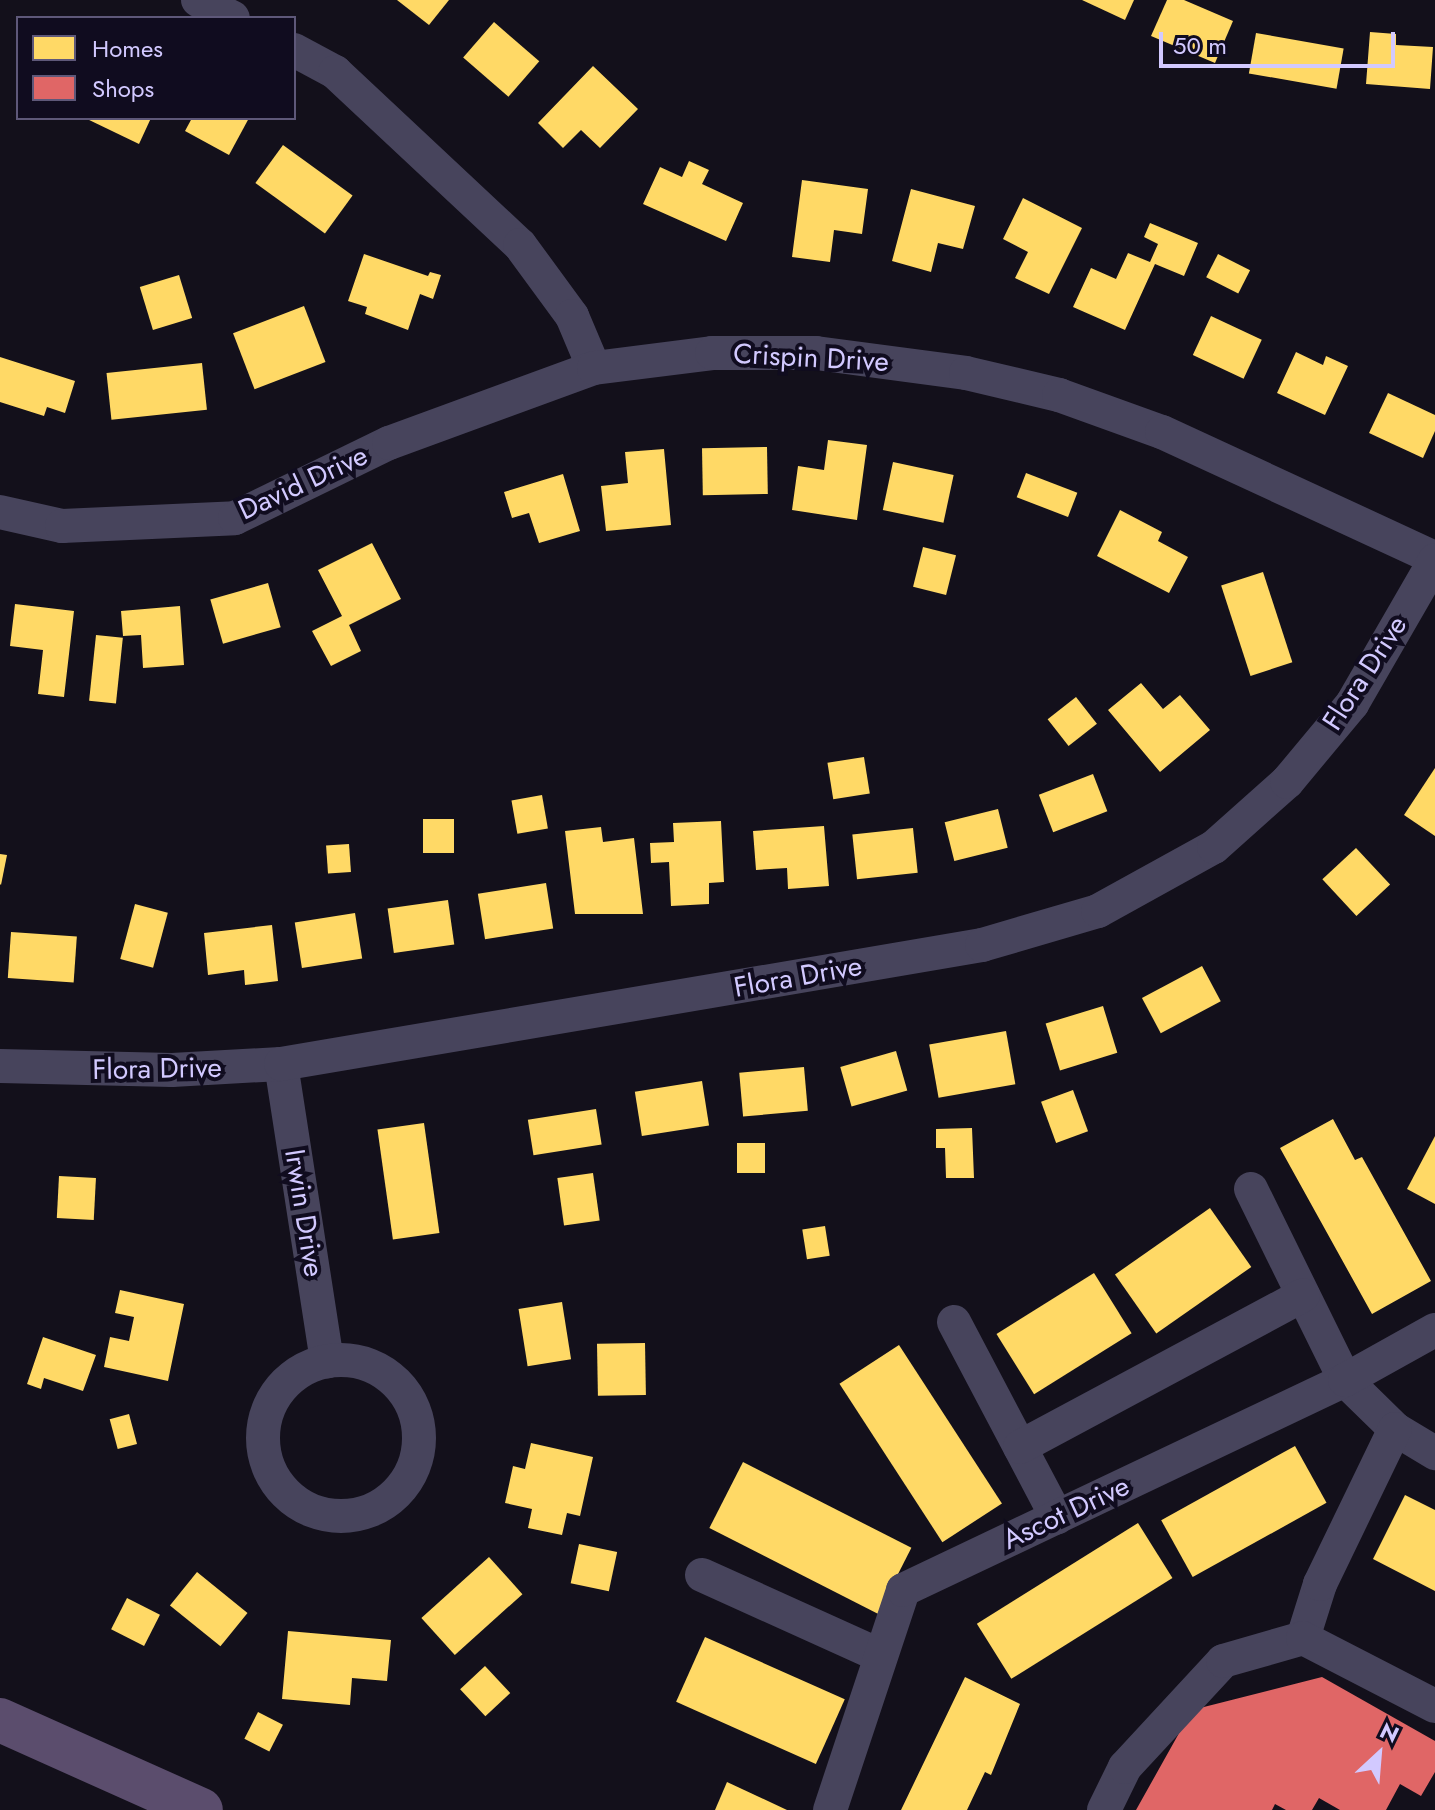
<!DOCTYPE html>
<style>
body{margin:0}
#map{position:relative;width:1435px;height:1810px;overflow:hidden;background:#13101b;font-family:Jost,sans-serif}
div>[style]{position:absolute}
.homes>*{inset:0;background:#ffd966;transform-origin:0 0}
.shops>*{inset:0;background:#e06666}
.minor>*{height:34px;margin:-17px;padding:0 17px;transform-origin:17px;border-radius:17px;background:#47445c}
.minor>.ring{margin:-17px;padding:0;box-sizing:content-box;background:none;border:34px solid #47445c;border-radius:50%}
.major>*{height:44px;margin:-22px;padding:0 22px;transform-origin:22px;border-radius:22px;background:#5b4d6d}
span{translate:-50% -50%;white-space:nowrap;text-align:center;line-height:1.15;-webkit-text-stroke:8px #100c1f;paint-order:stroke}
.street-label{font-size:28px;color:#d2c9ff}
.legend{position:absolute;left:16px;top:16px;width:280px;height:104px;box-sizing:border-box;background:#100c1f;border:2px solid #5e5879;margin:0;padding:10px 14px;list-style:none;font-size:24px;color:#d2c9ff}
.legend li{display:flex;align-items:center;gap:16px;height:40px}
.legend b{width:40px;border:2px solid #5e5879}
.north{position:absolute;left:1339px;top:1714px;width:80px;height:80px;-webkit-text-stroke:6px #100c1f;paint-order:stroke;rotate:26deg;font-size:22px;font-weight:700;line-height:32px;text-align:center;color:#d2c9ff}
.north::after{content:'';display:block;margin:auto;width:28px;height:36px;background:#d2c9ff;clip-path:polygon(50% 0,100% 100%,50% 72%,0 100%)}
.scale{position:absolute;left:1159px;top:32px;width:236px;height:36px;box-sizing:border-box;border:4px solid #d2c9ff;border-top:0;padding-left:10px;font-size:24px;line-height:28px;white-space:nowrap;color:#d2c9ff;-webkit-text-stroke:6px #100c1f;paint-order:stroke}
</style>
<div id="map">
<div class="homes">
<div style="clip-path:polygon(397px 0,449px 0,429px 25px)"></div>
<div style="clip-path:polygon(1082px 0,1134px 0,1125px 20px)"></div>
<div style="clip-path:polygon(1167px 0,1184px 0,1233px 21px,1215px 63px,1151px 36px)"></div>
<div style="left:494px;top:22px;width:60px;height:47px;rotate:41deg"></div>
<div style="clip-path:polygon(1370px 32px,1396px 34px,1396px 45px,1433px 47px,1430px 89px,1366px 84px)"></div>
<div style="left:1256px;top:33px;width:89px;height:41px;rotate:10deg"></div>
<div style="clip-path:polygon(593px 66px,638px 109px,600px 148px,581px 130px,563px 148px,538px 123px)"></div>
<div style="clip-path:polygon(85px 118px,151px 118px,139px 144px)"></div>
<div style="clip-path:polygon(192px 118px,249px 118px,229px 155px,185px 131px)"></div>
<div style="left:283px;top:145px;width:86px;height:47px;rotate:36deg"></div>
<div style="clip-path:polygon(689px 161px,709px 170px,702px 184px,743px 203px,726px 241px,643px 204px,660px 167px,682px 177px)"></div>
<div style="clip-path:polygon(802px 180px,868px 189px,862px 234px,834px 230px,830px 262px,792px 257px)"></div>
<div style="clip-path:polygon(911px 189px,975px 206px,963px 249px,938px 243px,931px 272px,892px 261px)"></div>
<div style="clip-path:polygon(1023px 198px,1082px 228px,1049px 294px,1015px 278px,1028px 252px,1003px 239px)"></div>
<div style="clip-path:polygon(1150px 223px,1198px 243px,1184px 276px,1155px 264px,1125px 330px,1073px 307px,1091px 268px,1116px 279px,1128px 253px,1150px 262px,1158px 244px,1144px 237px)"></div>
<div style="clip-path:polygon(364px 254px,428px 276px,430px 272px,441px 275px,433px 299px,420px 294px,408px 330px,365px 314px,367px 307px,348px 301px)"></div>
<div style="left:1218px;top:254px;width:36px;height:26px;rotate:27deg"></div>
<div style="left:179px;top:275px;width:45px;height:41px;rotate:73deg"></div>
<div style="left:304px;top:306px;width:60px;height:76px;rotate:69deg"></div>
<div style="left:1211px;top:316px;width:56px;height:43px;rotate:25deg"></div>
<div style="clip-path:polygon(1296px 352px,1323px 365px,1326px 356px,1348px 366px,1325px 415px,1277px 393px)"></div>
<div style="clip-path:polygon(0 357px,75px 381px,65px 413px,47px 407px,44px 416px,0 402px)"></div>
<div style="left:202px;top:363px;width:47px;height:96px;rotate:84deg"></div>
<div style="clip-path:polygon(1388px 393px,1435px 415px,1435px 431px,1423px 458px,1369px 433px)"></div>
<div style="clip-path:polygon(828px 440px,867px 445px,857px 520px,792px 510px,798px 466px,824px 470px)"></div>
<div style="left:767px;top:447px;width:47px;height:65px;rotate:89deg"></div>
<div style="clip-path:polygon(664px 449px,671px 525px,606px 531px,601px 486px,628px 483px,625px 452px)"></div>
<div style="left:893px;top:462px;width:62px;height:49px;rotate:12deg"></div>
<div style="left:1026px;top:473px;width:55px;height:26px;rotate:21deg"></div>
<div style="clip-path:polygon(563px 474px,580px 531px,539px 543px,529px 513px,512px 518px,504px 492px)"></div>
<div style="clip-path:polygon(1120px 510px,1162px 532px,1158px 541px,1188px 557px,1169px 593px,1097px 556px)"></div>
<div style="clip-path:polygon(372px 543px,401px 599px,349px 625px,361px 651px,331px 666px,312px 631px,342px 616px,318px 570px)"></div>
<div style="left:923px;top:547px;width:34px;height:41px;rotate:14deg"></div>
<div style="left:1263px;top:572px;width:95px;height:44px;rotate:72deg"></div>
<div style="left:268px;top:583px;width:46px;height:60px;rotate:74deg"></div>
<div style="clip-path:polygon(15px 604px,74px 611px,64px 697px,38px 694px,43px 650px,10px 646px)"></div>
<div style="clip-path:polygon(180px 606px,184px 665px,143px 668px,141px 635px,123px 636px,121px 611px)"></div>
<div style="left:96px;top:635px;width:27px;height:66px;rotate:6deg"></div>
<div style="clip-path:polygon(1141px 683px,1163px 709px,1180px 695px,1210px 730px,1160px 772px,1108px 710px)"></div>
<div style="left:1076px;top:697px;width:34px;height:36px;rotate:52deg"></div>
<div style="left:864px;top:757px;width:37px;height:37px;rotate:81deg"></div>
<div style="clip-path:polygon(1435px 768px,1435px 836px,1404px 815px)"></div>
<div style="left:1093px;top:774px;width:40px;height:58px;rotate:69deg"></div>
<div style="left:542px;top:795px;width:34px;height:31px;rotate:80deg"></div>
<div style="left:998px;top:809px;width:40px;height:55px;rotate:76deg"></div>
<div style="left:423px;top:819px;width:31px;height:34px"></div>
<div style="clip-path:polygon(721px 821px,724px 882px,709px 883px,709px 904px,671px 906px,669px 862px,651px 863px,650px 843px,674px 842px,673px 823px)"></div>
<div style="clip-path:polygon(824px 826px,829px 886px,788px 889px,787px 868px,756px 870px,753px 831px)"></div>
<div style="clip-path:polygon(601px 827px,603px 842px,634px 838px,643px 914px,575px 914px,565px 831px)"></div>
<div style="left:913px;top:828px;width:45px;height:61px;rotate:84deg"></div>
<div style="left:349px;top:844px;width:28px;height:23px;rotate:86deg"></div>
<div style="left:1356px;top:848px;width:50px;height:46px;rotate:47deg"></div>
<div style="clip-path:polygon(0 854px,7px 855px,1px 885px,0 884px)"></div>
<div style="left:546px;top:883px;width:46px;height:69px;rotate:81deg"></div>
<div style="left:448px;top:900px;width:45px;height:61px;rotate:82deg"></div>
<div style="left:135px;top:904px;width:34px;height:57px;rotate:15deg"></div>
<div style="left:355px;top:913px;width:46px;height:61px;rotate:81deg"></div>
<div style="clip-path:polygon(272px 925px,278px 981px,245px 985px,244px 970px,208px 975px,204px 933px)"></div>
<div style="left:11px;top:932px;width:66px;height:46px;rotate:4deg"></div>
<div style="left:1202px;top:966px;width:40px;height:68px;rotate:62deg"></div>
<div style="left:1103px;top:1006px;width:49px;height:60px;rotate:73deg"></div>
<div style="left:1006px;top:1031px;width:54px;height:78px;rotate:80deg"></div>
<div style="left:896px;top:1051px;width:41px;height:58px;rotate:74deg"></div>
<div style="left:804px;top:1067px;width:44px;height:65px;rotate:85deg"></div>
<div style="left:702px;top:1081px;width:45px;height:68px;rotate:81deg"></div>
<div style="left:1073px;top:1090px;width:44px;height:34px;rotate:70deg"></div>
<div style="left:596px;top:1109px;width:36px;height:69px;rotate:81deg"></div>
<div style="clip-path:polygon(1333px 1119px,1355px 1160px,1362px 1157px,1431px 1281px,1372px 1314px,1280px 1148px)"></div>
<div style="left:424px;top:1123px;width:111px;height:47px;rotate:82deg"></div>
<div style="clip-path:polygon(972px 1128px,974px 1178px,946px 1178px,945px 1148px,936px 1148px,936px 1129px)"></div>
<div style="clip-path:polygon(1435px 1136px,1435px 1204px,1407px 1189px)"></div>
<div style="left:737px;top:1143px;width:28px;height:30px"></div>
<div style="left:593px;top:1173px;width:48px;height:36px;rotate:82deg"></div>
<div style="left:59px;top:1176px;width:37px;height:42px;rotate:3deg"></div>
<div style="left:1210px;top:1208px;width:72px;height:116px;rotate:55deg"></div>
<div style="left:825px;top:1226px;width:30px;height:23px;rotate:81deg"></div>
<div style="left:1094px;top:1273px;width:71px;height:115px;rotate:58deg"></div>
<div style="clip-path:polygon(120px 1290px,184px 1304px,168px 1381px,104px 1367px,110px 1337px,129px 1341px,134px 1317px,115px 1313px)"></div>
<div style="left:562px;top:1302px;width:58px;height:44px;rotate:81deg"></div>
<div style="clip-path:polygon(43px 1337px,96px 1355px,83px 1391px,44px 1378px,41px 1389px,27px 1384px)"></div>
<div style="left:645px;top:1343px;width:52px;height:48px;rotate:89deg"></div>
<div style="left:899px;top:1345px;width:189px;height:71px;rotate:57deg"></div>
<div style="left:129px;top:1414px;width:31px;height:20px;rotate:75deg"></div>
<div style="clip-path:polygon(531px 1443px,593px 1457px,580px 1516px,567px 1513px,562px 1535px,528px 1528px,532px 1509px,505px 1503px,513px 1466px,525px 1469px)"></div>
<div style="left:1295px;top:1446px;width:65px;height:153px;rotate:61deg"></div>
<div style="left:743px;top:1462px;width:189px;height:74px;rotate:27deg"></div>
<div style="clip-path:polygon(1405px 1495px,1435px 1510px,1435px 1591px,1373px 1559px)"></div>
<div style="left:1138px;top:1523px;width:65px;height:190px;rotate:58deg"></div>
<div style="left:579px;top:1544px;width:39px;height:40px;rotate:12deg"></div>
<div style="left:489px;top:1557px;width:50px;height:91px;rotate:48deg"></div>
<div style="left:197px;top:1572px;width:65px;height:43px;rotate:39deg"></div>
<div style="left:127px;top:1598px;width:37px;height:35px;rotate:27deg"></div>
<div style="clip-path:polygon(288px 1631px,391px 1640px,387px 1681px,352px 1678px,350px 1705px,282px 1699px)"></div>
<div style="left:705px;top:1637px;width:153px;height:71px;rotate:24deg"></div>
<div style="left:485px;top:1666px;width:37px;height:34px;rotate:47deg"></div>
<div style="clip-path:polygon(965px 1677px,1020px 1704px,991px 1775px,985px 1772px,967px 1810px,901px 1810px)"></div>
<div style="left:258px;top:1712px;width:28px;height:30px;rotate:27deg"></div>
<div style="clip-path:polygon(727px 1782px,787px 1810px,715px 1810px)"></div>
</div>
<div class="shops">
<div style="clip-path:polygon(1322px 1677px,1435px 1741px,1435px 1772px,1421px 1796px,1400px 1784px,1386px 1810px,1340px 1810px,1319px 1798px,1312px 1810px,1286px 1810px,1275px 1804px,1272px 1810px,1136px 1810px,1192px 1710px)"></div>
</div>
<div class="minor">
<div style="left:198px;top:0;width:39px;rotate:27deg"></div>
<div style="left:294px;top:50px;width:47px;rotate:28.2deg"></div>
<div style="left:335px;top:72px;width:253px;rotate:43.1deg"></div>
<div style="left:520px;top:245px;width:88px;rotate:53.8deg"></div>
<div style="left:572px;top:316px;width:56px;rotate:67.1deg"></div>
<div style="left:0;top:512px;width:64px;rotate:12.7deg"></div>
<div style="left:62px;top:526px;width:173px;rotate:-2.6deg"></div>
<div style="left:235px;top:518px;width:171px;rotate:-26deg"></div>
<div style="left:389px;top:443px;width:218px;rotate:-20.1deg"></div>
<div style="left:594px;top:368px;width:119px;rotate:-7.2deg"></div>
<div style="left:712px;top:353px;width:104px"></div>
<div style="left:816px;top:353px;width:151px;rotate:7.6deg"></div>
<div style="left:966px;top:373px;width:96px;rotate:13.3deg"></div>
<div style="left:1059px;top:395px;width:109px;rotate:19.8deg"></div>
<div style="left:1162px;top:432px;width:301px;rotate:24.8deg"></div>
<div style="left:281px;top:1064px;width:301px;rotate:81.2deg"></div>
<div style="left:0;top:1066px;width:172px;rotate:1.3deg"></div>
<div style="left:172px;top:1070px;width:109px;rotate:-3.2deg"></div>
<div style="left:281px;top:1064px;width:711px;rotate:-9.63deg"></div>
<div style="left:982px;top:945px;width:121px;rotate:-16.3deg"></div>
<div style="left:1098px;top:911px;width:132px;rotate:-28.9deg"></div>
<div style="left:1214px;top:847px;width:98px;rotate:-41.7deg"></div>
<div style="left:1287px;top:782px;width:102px;rotate:-50.2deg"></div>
<div style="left:1352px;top:704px;width:166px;rotate:-60deg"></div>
<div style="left:1251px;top:1189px;width:213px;rotate:63.8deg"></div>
<div style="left:1345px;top:1380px;width:70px;rotate:44.4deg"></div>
<div style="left:1395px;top:1429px;width:47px;rotate:31deg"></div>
<div style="left:954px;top:1322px;width:221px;rotate:62.2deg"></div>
<div class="ring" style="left:263px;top:1360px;width:122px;height:122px"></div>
<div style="left:1020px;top:1447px;width:321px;rotate:-28.2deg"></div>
<div style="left:702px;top:1575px;width:196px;rotate:24.3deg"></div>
<div style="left:1303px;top:1638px;width:57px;rotate:-72.5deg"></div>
<div style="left:1320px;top:1584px;width:172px;rotate:-64.2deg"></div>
<div style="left:830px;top:1810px;width:232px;rotate:-71.6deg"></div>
<div style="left:903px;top:1590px;width:489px;rotate:-25.4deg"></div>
<div style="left:1345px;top:1380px;width:103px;rotate:-29.1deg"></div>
<div style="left:1104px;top:1810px;width:48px;rotate:-64deg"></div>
<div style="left:1125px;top:1767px;width:144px;rotate:-47.2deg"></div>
<div style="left:1223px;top:1661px;width:83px;rotate:-16deg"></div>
<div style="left:1303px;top:1638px;width:148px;rotate:27.3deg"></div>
</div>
<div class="major">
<div style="left:0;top:1720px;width:220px;rotate:24.1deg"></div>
</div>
<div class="street-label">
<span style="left:811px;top:358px;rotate:3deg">Crispin Drive</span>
<span style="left:303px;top:483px;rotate:-25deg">David Drive</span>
<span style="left:1365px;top:673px;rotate:-57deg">Flora Drive</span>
<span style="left:798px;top:977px;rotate:-10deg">Flora Drive</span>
<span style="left:157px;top:1069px;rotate:-1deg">Flora Drive</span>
<span style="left:304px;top:1213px;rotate:81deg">Irwin Drive</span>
<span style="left:1066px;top:1513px;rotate:-25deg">Ascot Drive</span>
</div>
<ul class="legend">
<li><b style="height:22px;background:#ffd966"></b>Homes</li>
<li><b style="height:22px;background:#e06666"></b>Shops</li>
</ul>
<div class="north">N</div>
<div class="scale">50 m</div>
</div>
